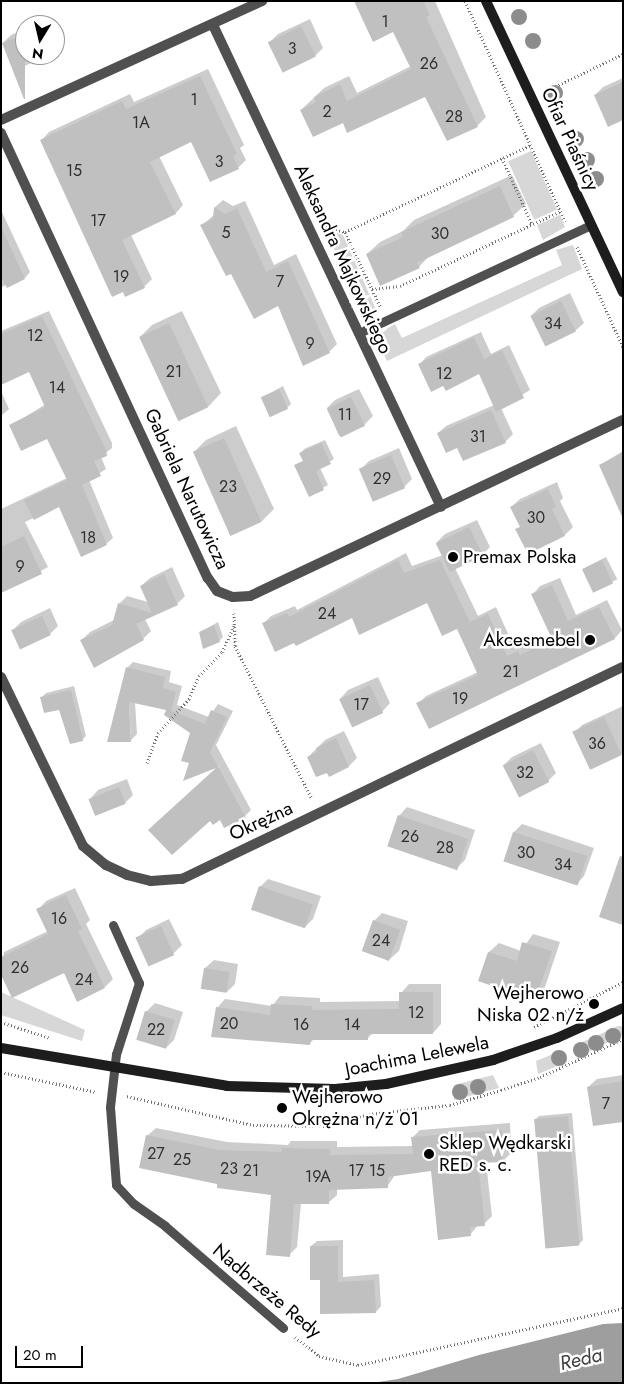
<!DOCTYPE html>
<meta charset="utf-8">
<style>
body{margin:0}
#map{position:relative;width:624px;height:1384px;overflow:hidden;background:#fff;font-family:Jost,sans-serif}
div>[style]{position:absolute}
.green>*{inset:0;background:#d7d7d7;transform-origin:0 0}
.water>*{inset:0;background:#9e9e9e}
.shadow>*{inset:0;background:#0003;transform-origin:0 0}
.building>*{inset:0;background:#c0c0c0;transform-origin:0 0}
.path>*{height:3px;margin-top:-1.5px;transform-origin:0;background:repeating-linear-gradient(90deg,#727272 0 1px,transparent 0 3.5px)}
.lane>*{height:9px;margin:-4.5px;padding:0 4.5px;transform-origin:4.5px;border-radius:4.5px;background:#505050}
.street>*{height:10px;margin:-5px;padding:0 5px;transform-origin:5px;border-radius:5px;background:#505050}
.secondary>*{height:10px;margin:-5px;padding:0 5px;transform-origin:5px;border-radius:5px;background:#1d1d1d}
.trees>*{width:16px;height:16px;margin:-8px;border-radius:50%;background:#8c8c8c}
.dots>*{width:14px;height:14px;translate:-50% -50%;box-sizing:border-box;border:2px solid #fff;border-radius:50%}
span{translate:-50% -50%;white-space:nowrap;text-align:center;line-height:1.15;-webkit-text-stroke:5px #fff;paint-order:stroke}
.number-label{font-size:16px;color:#303030}
.number-label span{-webkit-text-stroke-width:0}
.street-label{font-size:19px;color:#000}
.poi-label{font-size:19px;color:#000}
.left{translate:0 -50%;text-align:left}
.right{translate:-100% -50%;text-align:right}
.water-label{font-size:20px;color:#3f3f3f;font-style:italic}
.frame{position:absolute;inset:0;border:2px solid #000;pointer-events:none}
.north{position:absolute;left:15px;top:15px;width:50px;height:50px;box-sizing:border-box;background:#fff;border:1px solid #999;border-radius:50%;rotate:189deg;font-size:14px;font-weight:700;line-height:20px;text-align:center;color:#000}
.north::after{content:'';display:block;margin:auto;width:18px;height:22px;background:#000;clip-path:polygon(50% 0,100% 100%,50% 72%,0 100%)}
.scale{position:absolute;left:15px;top:1346px;width:68px;height:22px;box-sizing:border-box;border:2px solid #000;border-top:0;padding-left:6px;font-size:15px;line-height:18px;white-space:nowrap;color:#000;-webkit-text-stroke:4px #fff;paint-order:stroke}
</style>
<div id="map">
<div class="green">
<div style="left:531px;top:151px;width:64px;height:25px;rotate:66deg"></div>
<div style="clip-path:polygon(560px 215px,565px 227px,543px 240px,537px 225px)"></div>
<div style="clip-path:polygon(325px 229px,343px 235px,378px 314px,366px 317px)"></div>
<div style="clip-path:polygon(573px 245px,582px 269px,387px 361px,376px 339px,388px 328px,395px 324px,402px 338px,562px 265px,556px 250px)"></div>
<div style="clip-path:polygon(1px 992px,85px 1030px,82px 1041px,1px 1015px)"></div>
<div style="clip-path:polygon(618px 1026px,623px 1026px,623px 1035px,578px 1057px,575px 1051px,578px 1044px)"></div>
<div style="clip-path:polygon(558px 1052px,564px 1055px,567px 1062px,538px 1074px,536px 1061px)"></div>
<div style="clip-path:polygon(493px 1075px,499px 1088px,454px 1100px,454px 1085px)"></div>
</div>
<div class="water">
<div style="clip-path:polygon(623px 1323px,623px 1383px,372px 1383px,398px 1379px,479px 1355px,603px 1324px)"></div>
</div>
<div class="shadow">
<div style="clip-path:polygon(356px 1px,435px 1px,486px 117px,477px 126px,426px 95px,343px 121px,301px 110px,324px 88px,349px 76px,357px 93px,411px 66px,394px 30px)"></div>
<div style="clip-path:polygon(310px 19px,323px 48px,315px 56px,270px 42px,278px 34px)"></div>
<div style="clip-path:polygon(45px 20px,48px 25px,34px 25px)"></div>
<div style="clip-path:polygon(25px 29px,11px 40px,25px 34px,25px 55px,48px 55px,14px 71px,3px 43px,11px 35px)"></div>
<div style="clip-path:polygon(208px 69px,244px 145px,240px 148px,246px 160px,238px 168px,192px 140px,159px 156px,183px 205px,176px 213px,131px 235px,152px 279px,144px 287px,42px 140px,49px 132px,130px 94px,134px 102px)"></div>
<div style="clip-path:polygon(623px 78px,623px 119px,595px 95px,603px 87px)"></div>
<div style="clip-path:polygon(512px 175px,526px 204px,513px 216px,430px 255px,419px 267px,367px 254px,380px 242px,403px 231px,414px 220px)"></div>
<div style="clip-path:polygon(223px 200px,233px 206px,245px 201px,274px 265px,296px 254px,337px 344px,329px 352px,278px 305px,232px 272px,202px 225px,214px 215px,215px 207px)"></div>
<div style="clip-path:polygon(1px 210px,30px 272px,25px 278px,1px 287px)"></div>
<div style="clip-path:polygon(570px 293px,584px 323px,575px 331px,531px 316px,539px 308px)"></div>
<div style="clip-path:polygon(49px 311px,112px 443px,112px 448px,101px 457px,106px 469px,89px 480px,113px 538px,106px 544px,59px 506px,25px 522px,48px 567px,2px 592px,1px 509px,67px 478px,48px 437px,10px 426px,46px 404px,30px 370px,1px 383px,1px 331px)"></div>
<div style="clip-path:polygon(182px 311px,221px 393px,209px 406px,179px 420px,140px 337px,152px 325px)"></div>
<div style="clip-path:polygon(481px 332px,491px 354px,509px 345px,530px 390px,501px 408px,513px 434px,505px 442px,464px 459px,458px 446px,438px 433px,446px 426px,494px 405px,480px 372px,444px 385px,420px 364px,426px 357px)"></div>
<div style="clip-path:polygon(283px 386px,291px 404px,287px 408px,262px 398px)"></div>
<div style="clip-path:polygon(359px 389px,373px 416px,364px 425px,339px 436px,327px 408px,335px 400px)"></div>
<div style="clip-path:polygon(1px 391px,9px 409px,1px 416px)"></div>
<div style="clip-path:polygon(236px 426px,274px 509px,262px 521px,232px 534px,194px 452px,206px 440px)"></div>
<div style="clip-path:polygon(325px 440px,334px 459px,320px 468px,328px 485px,310px 495px,296px 466px,304px 460px,301px 453px,304px 449px)"></div>
<div style="clip-path:polygon(399px 448px,412px 479px,404px 487px,361px 469px,369px 461px)"></div>
<div style="clip-path:polygon(623px 451px,623px 503px,600px 465px)"></div>
<div style="clip-path:polygon(557px 482px,563px 498px,560px 501px,573px 527px,565px 535px,517px 530px,521px 526px,511px 507px,520px 499px)"></div>
<div style="clip-path:polygon(477px 520px,490px 547px,482px 555px,455px 568px,478px 616px,496px 607px,515px 649px,526px 644px,528px 648px,552px 636px,533px 594px,540px 586px,560px 578px,576px 615px,607px 600px,622px 630px,615px 638px,418px 704px,426px 696px,478px 672px,458px 627px,428px 601px,353px 616px,295px 641px,263px 624px,271px 616px,295px 606px,297px 610px,406px 553px,412px 566px,443px 555px,437px 542px,445px 534px)"></div>
<div style="left:606px;top:557px;width:25px;height:26px;rotate:63deg"></div>
<div style="clip-path:polygon(172px 567px,185px 596px,177px 604px,145px 619px,151px 631px,143px 639px,82px 640px,90px 632px,114px 620px,119px 604px,127px 596px,148px 602px,141px 586px,150px 578px)"></div>
<div style="clip-path:polygon(50px 608px,58px 626px,50px 634px,13px 630px,21px 622px)"></div>
<div style="clip-path:polygon(218px 622px,223px 637px,219px 641px,201px 632px)"></div>
<div style="clip-path:polygon(133px 662px,171px 671px,169px 682px,182px 686px,177px 705px,209px 717px,218px 704px,233px 711px,216px 745px,251px 810px,245px 816px,156px 823px,220px 766px,185px 779px,191px 763px,191px 733px,168px 710px,135px 702px,137px 734px,131px 740px,127px 668px)"></div>
<div style="clip-path:polygon(378px 677px,390px 703px,382px 712px,340px 699px,348px 690px)"></div>
<div style="clip-path:polygon(74px 686px,86px 736px,82px 740px,60px 709px,42px 697px,46px 693px)"></div>
<div style="clip-path:polygon(623px 706px,623px 753px,592px 769px,574px 733px,582px 725px)"></div>
<div style="clip-path:polygon(344px 731px,357px 758px,349px 766px,329px 775px,308px 757px,325px 740px)"></div>
<div style="clip-path:polygon(541px 743px,556px 773px,548px 781px,504px 765px,512px 757px)"></div>
<div style="clip-path:polygon(127px 779px,133px 795px,125px 803px,90px 799px,98px 790px)"></div>
<div style="clip-path:polygon(407px 807px,475px 830px,465px 860px,457px 868px,399px 816px)"></div>
<div style="clip-path:polygon(522px 824px,594px 848px,584px 876px,576px 885px,504px 861px,514px 832px)"></div>
<div style="clip-path:polygon(268px 879px,321px 896px,313px 919px,305px 927px,260px 887px)"></div>
<div style="clip-path:polygon(75px 888px,90px 920px,86px 924px,113px 979px,105px 987px,64px 972px,1px 972px,4px 952px,48px 931px,38px 910px,46px 901px)"></div>
<div style="clip-path:polygon(382px 913px,408px 921px,399px 951px,390px 959px,374px 921px)"></div>
<div style="clip-path:polygon(169px 919px,182px 945px,173px 954px,150px 964px,138px 938px,146px 930px)"></div>
<div style="clip-path:polygon(533px 934px,560px 942px,544px 990px,535px 999px,480px 981px,489px 952px,499px 943px,521px 951px)"></div>
<div style="clip-path:polygon(214px 960px,238px 964px,235px 984px,227px 992px,205px 968px)"></div>
<div style="clip-path:polygon(409px 984px,441px 984px,441px 1024px,433px 1033px,373px 1033px,368px 1038px,315px 1038px,310px 1043px,217px 1008px,225px 999px,272px 1006px,280px 996px,320px 998px,320px 1002px,401px 1001px,401px 993px)"></div>
<div style="clip-path:polygon(155px 1003px,183px 1012px,174px 1040px,166px 1048px,146px 1012px)"></div>
<div style="clip-path:polygon(623px 1075px,623px 1120px,588px 1087px,597px 1079px)"></div>
<div style="clip-path:polygon(572px 1113px,583px 1240px,579px 1244px,535px 1120px,539px 1116px)"></div>
<div style="clip-path:polygon(510px 1123px,511px 1153px,503px 1161px,486px 1162px,492px 1216px,484px 1224px,478px 1225px,470px 1235px,433px 1170px,395px 1175px,387px 1187px,337px 1188px,337px 1195px,328px 1203px,301px 1203px,297px 1247px,289px 1255px,272px 1194px,218px 1183px,147px 1136px,156px 1128px,227px 1142px,288px 1145px,291px 1141px,337px 1141px,337px 1147px,413px 1146px,412px 1138px,420px 1130px)"></div>
<div style="clip-path:polygon(343px 1240px,343px 1277px,379px 1274px,381px 1306px,376px 1312px,321px 1278px,311px 1246px,317px 1241px)"></div>
</div>
<div class="building">
<div style="clip-path:polygon(354px 1px,423px 1px,430px 15px,426px 17px,478px 127px,447px 141px,425px 97px,347px 133px,343px 123px,313px 137px,300px 110px,316px 102px,314px 97px,340px 84px,347px 101px,411px 69px,393px 32px,373px 42px)"></div>
<div style="left:301px;top:26px;width:34px;height:37px;rotate:64deg"></div>
<div style="clip-path:polygon(25px 33px,25px 99px,24px 99px,2px 43px)"></div>
<div style="clip-path:polygon(200px 76px,237px 154px,233px 156px,239px 169px,210px 182px,191px 142px,150px 162px,176px 214px,122px 240px,145px 288px,125px 297px,123px 292px,112px 297px,40px 140px,122px 101px,126px 109px)"></div>
<div style="clip-path:polygon(623px 82px,623px 120px,608px 127px,594px 95px)"></div>
<div style="clip-path:polygon(500px 186px,514px 217px,417px 263px,420px 268px,380px 286px,366px 254px,403px 237px,401px 232px)"></div>
<div style="clip-path:polygon(214px 207px,225px 214px,237px 208px,266px 272px,288px 261px,330px 353px,303px 366px,278px 306px,254px 319px,231px 274px,226px 276px,200px 225px,213px 219px)"></div>
<div style="clip-path:polygon(1px 227px,25px 279px,7px 288px,1px 277px)"></div>
<div style="left:561px;top:301px;width:34px;height:34px;rotate:64deg"></div>
<div style="clip-path:polygon(42px 316px,106px 450px,107px 456px,94px 461px,101px 476px,82px 485px,107px 545px,81px 557px,59px 507px,34px 520px,24px 500px,67px 480px,47px 439px,21px 451px,9px 425px,45px 407px,29px 372px,1px 385px,1px 334px)"></div>
<div style="left:169px;top:323px;width:93px;height:33px;rotate:65deg"></div>
<div style="clip-path:polygon(474px 337px,484px 359px,502px 350px,524px 398px,496px 412px,479px 374px,446px 391px,443px 386px,431px 392px,418px 364px)"></div>
<div style="left:279px;top:389px;width:22px;height:20px;rotate:66deg"></div>
<div style="left:351px;top:397px;width:32px;height:27px;rotate:64deg"></div>
<div style="clip-path:polygon(491px 410px,506px 443px,463px 461px,457px 448px,446px 453px,437px 433px)"></div>
<div style="left:224px;top:438px;width:92px;height:34px;rotate:66deg"></div>
<div style="clip-path:polygon(321px 443px,331px 464px,316px 471px,324px 490px,309px 497px,294px 465px,303px 461px,299px 453px)"></div>
<div style="clip-path:polygon(623px 453px,623px 519px,599px 465px)"></div>
<div style="left:391px;top:455px;width:36px;height:35px;rotate:67deg"></div>
<div style="clip-path:polygon(548px 489px,556px 507px,552px 509px,565px 536px,528px 554px,515px 529px,520px 527px,510px 507px)"></div>
<div style="left:469px;top:527px;width:32px;height:37px;rotate:64deg"></div>
<div style="clip-path:polygon(24px 536px,42px 574px,1px 593px,1px 547px)"></div>
<div style="clip-path:polygon(398px 560px,404px 573px,440px 560px,470px 622px,488px 614px,507px 656px,518px 651px,520px 655px,552px 639px,531px 594px,552px 585px,568px 621px,599px 607px,615px 639px,429px 729px,416px 703px,478px 675px,457px 629px,442px 636px,427px 603px,359px 635px,352px 618px,296px 646px,294px 643px,275px 652px,262px 623px,287px 613px,289px 617px)"></div>
<div style="left:602px;top:560px;width:26px;height:22px;rotate:65deg"></div>
<div style="clip-path:polygon(164px 574px,178px 605px,136px 624px,144px 640px,94px 668px,80px 640px,112px 625px,118px 603px,152px 613px,140px 586px)"></div>
<div style="left:42px;top:616px;width:21px;height:34px;rotate:65deg"></div>
<div style="clip-path:polygon(214px 625px,220px 642px,203px 649px,199px 632px)"></div>
<div style="clip-path:polygon(126px 667px,165px 677px,163px 688px,176px 692px,171px 711px,205px 724px,211px 710px,227px 717px,210px 752px,246px 818px,224px 828px,220px 820px,213px 825px,210px 821px,172px 855px,148px 830px,216px 768px,183px 781px,189px 763px,181px 761px,190px 733px,164px 715px,166px 710px,129px 702px,131px 742px,107px 742px)"></div>
<div style="left:370px;top:685px;width:31px;height:34px;rotate:65deg"></div>
<div style="clip-path:polygon(71px 690px,83px 741px,70px 744px,59px 710px,44px 713px,40px 697px)"></div>
<div style="left:604px;top:717px;width:42px;height:35px;rotate:65deg"></div>
<div style="clip-path:polygon(336px 738px,349px 767px,329px 777px,327px 773px,316px 777px,307px 757px,317px 752px,316px 748px)"></div>
<div style="left:533px;top:750px;width:36px;height:34px;rotate:63deg"></div>
<div style="left:119px;top:787px;width:18px;height:33px;rotate:68deg"></div>
<div style="left:398px;top:815px;width:74px;height:33px;rotate:19deg"></div>
<div style="left:513px;top:832px;width:78px;height:31px;rotate:18deg"></div>
<div style="clip-path:polygon(620px 856px,623px 857px,623px 925px,599px 917px)"></div>
<div style="left:259px;top:886px;width:57px;height:25px;rotate:19deg"></div>
<div style="clip-path:polygon(66px 895px,82px 929px,78px 931px,105px 988px,77px 1002px,64px 973px,12px 998px,1px 975px,1px 957px,48px 934px,36px 909px)"></div>
<div style="left:373px;top:920px;width:29px;height:33px;rotate:20deg"></div>
<div style="left:161px;top:926px;width:32px;height:28px;rotate:66deg"></div>
<div style="clip-path:polygon(522px 942px,552px 951px,535px 1001px,478px 981px,488px 952px,517px 961px)"></div>
<div style="left:204px;top:968px;width:26px;height:21px;rotate:9deg"></div>
<div style="clip-path:polygon(399px 992px,433px 992px,433px 1034px,368px 1034px,368px 1040px,311px 1040px,310px 1045px,211px 1037px,216px 1007px,270px 1015px,271px 1004px,312px 1006px,312px 1010px,399px 1009px)"></div>
<div style="left:145px;top:1011px;width:31px;height:30px;rotate:17deg"></div>
<div style="clip-path:polygon(623px 1081px,623px 1122px,593px 1126px,587px 1087px)"></div>
<div style="left:568px;top:1116px;width:130px;height:34px;rotate:85deg"></div>
<div style="clip-path:polygon(502px 1130px,503px 1162px,478px 1163px,485px 1226px,470px 1227px,471px 1236px,438px 1240px,431px 1171px,388px 1177px,388px 1188px,329px 1190px,329px 1204px,294px 1204px,290px 1257px,266px 1255px,271px 1195px,217px 1188px,217px 1184px,139px 1168px,146px 1135px,219px 1150px,282px 1152px,282px 1148px,330px 1149px,330px 1155px,413px 1154px,411px 1137px)"></div>
<div style="clip-path:polygon(310px 1246px,338px 1246px,338px 1282px,374px 1280px,376px 1313px,320px 1314px,320px 1280px,310px 1280px)"></div>
</div>
<div class="path">
<div style="left:465px;top:1px;width:242px;rotate:65.6deg"></div>
<div style="left:546px;top:91px;width:85px;rotate:-25.7deg"></div>
<div style="left:502px;top:158px;width:72px;rotate:65.6deg"></div>
<div style="left:326px;top:226px;width:20px;rotate:18deg"></div>
<div style="left:577px;top:247px;width:110px;rotate:65.3deg"></div>
<div style="left:372px;top:289px;width:28px;rotate:-6deg"></div>
<div style="left:400px;top:286px;width:178px;rotate:-25deg"></div>
<div style="left:380px;top:306px;width:82px;rotate:-115.3deg"></div>
<div style="left:345px;top:232px;width:205px;rotate:-25.1deg"></div>
<div style="left:234px;top:613px;width:33px;rotate:88deg"></div>
<div style="left:235px;top:646px;width:171px;rotate:63.3deg"></div>
<div style="left:147px;top:763px;width:32px;rotate:-70deg"></div>
<div style="left:158px;top:733px;width:46px;rotate:-47.6deg"></div>
<div style="left:189px;top:699px;width:25px;rotate:-67deg"></div>
<div style="left:199px;top:676px;width:33px;rotate:-46deg"></div>
<div style="left:222px;top:652px;width:29px;rotate:-65deg"></div>
<div style="left:1px;top:1022px;width:52px;rotate:18.1deg"></div>
<div style="left:534px;top:1027px;width:100px;rotate:-26.8deg"></div>
<div style="left:1px;top:1072px;width:97px;rotate:11.9deg"></div>
<div style="left:127px;top:1096px;width:129px;rotate:13deg"></div>
<div style="left:253px;top:1125px;width:73px;rotate:0.8deg"></div>
<div style="left:326px;top:1126px;width:45px;rotate:-15.6deg"></div>
<div style="left:369px;top:1114px;width:81px;rotate:-6.3deg"></div>
<div style="left:450px;top:1105px;width:53px;rotate:-16.4deg"></div>
<div style="left:501px;top:1090px;width:41px;rotate:-18.4deg"></div>
<div style="left:540px;top:1077px;width:91px;rotate:-24.6deg"></div>
<div style="left:295px;top:1337px;width:31px;rotate:38deg"></div>
<div style="left:319px;top:1356px;width:40px;rotate:13deg"></div>
<div style="left:358px;top:1365px;width:271px;rotate:-12.1deg"></div>
</div>
<div class="lane">
<div style="left:359px;top:333px;width:256px;rotate:-25deg"></div>
<div style="left:113px;top:925px;width:64px;rotate:65.9deg"></div>
<div style="left:139px;top:983px;width:75px;rotate:107.9deg"></div>
<div style="left:116px;top:1054px;width:53px;rotate:96.5deg"></div>
<div style="left:110px;top:1107px;width:78px;rotate:85.6deg"></div>
<div style="left:116px;top:1185px;width:26px;rotate:47deg"></div>
<div style="left:134px;top:1204px;width:38px;rotate:35deg"></div>
<div style="left:165px;top:1226px;width:156px;rotate:40.8deg"></div>
</div>
<div class="street">
<div style="left:213px;top:25px;width:533px;rotate:64.68deg"></div>
<div style="left:1px;top:120px;width:287px;rotate:-24.5deg"></div>
<div style="left:1px;top:133px;width:491px;rotate:65.1deg"></div>
<div style="left:208px;top:578px;width:16px;rotate:55deg"></div>
<div style="left:217px;top:591px;width:17px;rotate:21deg"></div>
<div style="left:233px;top:597px;width:17px;rotate:-3deg"></div>
<div style="left:250px;top:596px;width:412px;rotate:-25.3deg"></div>
<div style="left:1px;top:677px;width:188px;rotate:64.1deg"></div>
<div style="left:83px;top:846px;width:30px;rotate:40deg"></div>
<div style="left:106px;top:865px;width:23px;rotate:25deg"></div>
<div style="left:127px;top:875px;width:25px;rotate:14deg"></div>
<div style="left:151px;top:881px;width:31px;rotate:-4deg"></div>
<div style="left:182px;top:879px;width:489px;rotate:-25.7deg"></div>
</div>
<div class="secondary">
<div style="left:486px;top:1px;width:322px;rotate:64.8deg"></div>
<div style="left:1px;top:1048px;width:229px;rotate:9.5deg"></div>
<div style="left:227px;top:1086px;width:108px;rotate:1.6deg"></div>
<div style="left:335px;top:1089px;width:51px;rotate:-5.6deg"></div>
<div style="left:386px;top:1084px;width:110px;rotate:-12.6deg"></div>
<div style="left:493px;top:1060px;width:68px;rotate:-19deg"></div>
<div style="left:557px;top:1038px;width:72px;rotate:-24.4deg"></div>
</div>
<div class="trees">
<div style="left:519px;top:17px"></div>
<div style="left:533px;top:41px"></div>
<div style="left:555px;top:93px"></div>
<div style="left:576px;top:139px"></div>
<div style="left:587px;top:160px"></div>
<div style="left:596px;top:179px"></div>
<div style="left:613px;top:1036px"></div>
<div style="left:596px;top:1043px"></div>
<div style="left:581px;top:1050px"></div>
<div style="left:559px;top:1058px"></div>
<div style="left:478px;top:1087px"></div>
<div style="left:460px;top:1092px"></div>
</div>
<div class="dots">
<div style="left:453px;top:557px;background:#000"></div>
<div style="left:590px;top:640px;background:#000"></div>
<div style="left:594px;top:1004px;background:#000"></div>
<div style="left:282px;top:1108px;background:#000"></div>
<div style="left:429px;top:1154px;background:#000"></div>
</div>
<div class="number-label">
<span style="left:385px;top:22px">1</span>
<span style="left:292px;top:49px">3</span>
<span style="left:429px;top:64px">26</span>
<span style="left:194px;top:100px">1</span>
<span style="left:327px;top:112px">2</span>
<span style="left:454px;top:117px">28</span>
<span style="left:141px;top:123px">1A</span>
<span style="left:219px;top:162px">3</span>
<span style="left:74px;top:171px">15</span>
<span style="left:98px;top:221px">17</span>
<span style="left:226px;top:233px">5</span>
<span style="left:440px;top:234px">30</span>
<span style="left:121px;top:277px">19</span>
<span style="left:280px;top:282px">7</span>
<span style="left:553px;top:324px">34</span>
<span style="left:35px;top:336px">12</span>
<span style="left:310px;top:344px">9</span>
<span style="left:174px;top:372px">21</span>
<span style="left:444px;top:374px">12</span>
<span style="left:57px;top:388px">14</span>
<span style="left:345px;top:415px">11</span>
<span style="left:478px;top:437px">31</span>
<span style="left:382px;top:479px">29</span>
<span style="left:228px;top:487px">23</span>
<span style="left:536px;top:518px">30</span>
<span style="left:88px;top:538px">18</span>
<span style="left:20px;top:567px">9</span>
<span style="left:327px;top:614px">24</span>
<span style="left:511px;top:672px">21</span>
<span style="left:460px;top:699px">19</span>
<span style="left:361px;top:705px">17</span>
<span style="left:597px;top:744px">36</span>
<span style="left:525px;top:773px">32</span>
<span style="left:410px;top:837px">26</span>
<span style="left:445px;top:848px">28</span>
<span style="left:526px;top:853px">30</span>
<span style="left:563px;top:865px">34</span>
<span style="left:59px;top:919px">16</span>
<span style="left:381px;top:941px">24</span>
<span style="left:20px;top:968px">26</span>
<span style="left:84px;top:980px">24</span>
<span style="left:416px;top:1013px">12</span>
<span style="left:229px;top:1024px">20</span>
<span style="left:301px;top:1025px">16</span>
<span style="left:352px;top:1025px">14</span>
<span style="left:156px;top:1030px">22</span>
<span style="left:606px;top:1104px">7</span>
<span style="left:156px;top:1154px">27</span>
<span style="left:182px;top:1160px">25</span>
<span style="left:229px;top:1169px">23</span>
<span style="left:251px;top:1171px">21</span>
<span style="left:356px;top:1171px">17</span>
<span style="left:377px;top:1171px">15</span>
<span style="left:318px;top:1177px">19A</span>
</div>
<div class="street-label">
<span style="left:570px;top:139px;rotate:65deg">Ofiar Piaśnicy</span>
<span style="left:343px;top:259px;rotate:65deg">Aleksandra Majkowskiego</span>
<span style="left:187px;top:489px;rotate:65deg">Gabriela Narutowicza</span>
<span style="left:261px;top:821px;rotate:-25deg">Okrężna</span>
<span style="left:417px;top:1056px;rotate:-11deg">Joachima Lelewela</span>
<span style="left:267px;top:1291px;rotate:40deg">Nadbrzeże Redy</span>
</div>
<div class="poi-label">
<span class="left" style="left:463px;top:557px">Premax Polska</span>
<span class="right" style="left:580px;top:640px">Akcesmebel</span>
<span class="right" style="left:584px;top:1004px">Wejherowo<br>Niska 02 n/ż</span>
<span class="left" style="left:292px;top:1108px">Wejherowo<br>Okrężna n/ż 01</span>
<span class="left" style="left:439px;top:1154px">Sklep Wędkarski<br>RED s. c.</span>
</div>
<div class="water-label">
<span style="left:581px;top:1359px;rotate:-13deg">Reda</span>
</div>
<div class="frame"></div>
<div class="north">N</div>
<div class="scale">20 m</div>
</div>
